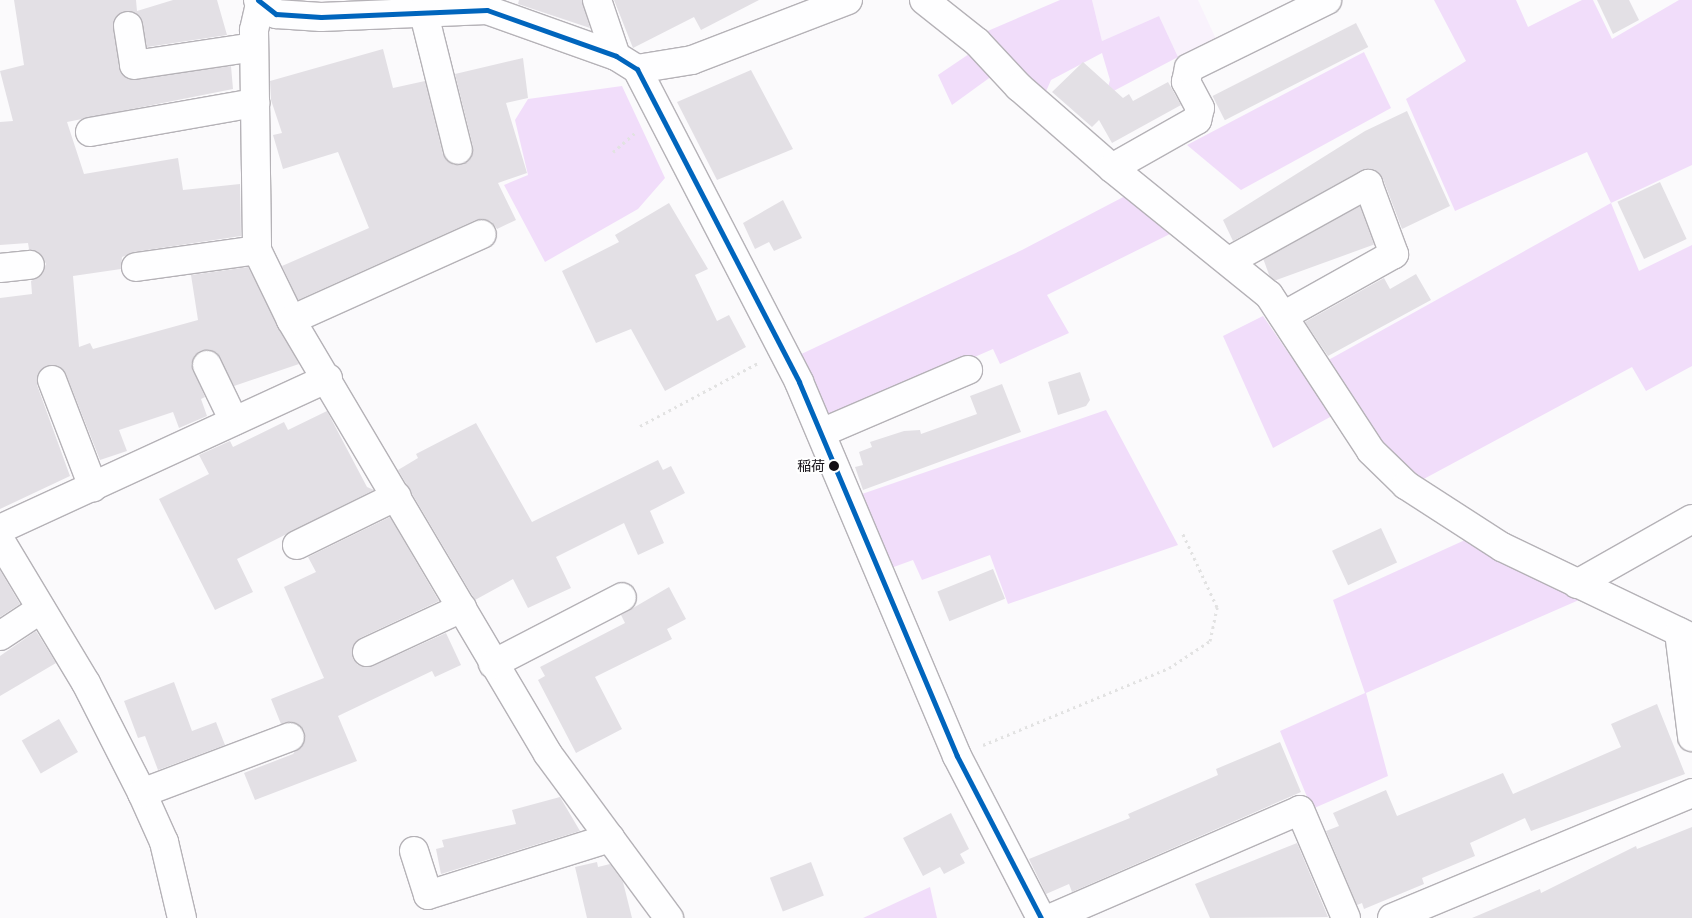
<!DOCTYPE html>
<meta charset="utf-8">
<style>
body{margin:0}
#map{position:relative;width:1692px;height:918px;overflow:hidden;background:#fbfafc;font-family:Cabin,"Noto Sans JP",sans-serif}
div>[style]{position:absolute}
.built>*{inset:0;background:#f9f2fc}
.green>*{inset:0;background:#f1ddfa}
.building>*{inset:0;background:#e3e0e5;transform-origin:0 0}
.path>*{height:3px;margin-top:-1.5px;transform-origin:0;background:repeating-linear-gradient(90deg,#e2e2e2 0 2.5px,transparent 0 6.5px)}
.roads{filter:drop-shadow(1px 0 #b5b2b7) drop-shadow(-1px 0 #b5b2b7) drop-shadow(0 1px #b5b2b7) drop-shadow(0 -1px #b5b2b7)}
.minor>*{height:28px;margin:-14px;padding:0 14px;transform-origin:14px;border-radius:14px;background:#fefeff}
.bus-1>*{height:5px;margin:-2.5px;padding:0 2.5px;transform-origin:2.5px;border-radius:2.5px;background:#0065bd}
.dots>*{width:14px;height:14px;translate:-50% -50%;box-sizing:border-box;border:2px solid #fff;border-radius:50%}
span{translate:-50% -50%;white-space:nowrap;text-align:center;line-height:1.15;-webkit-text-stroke:4px #fff;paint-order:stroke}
.bus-label{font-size:14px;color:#130e15}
.right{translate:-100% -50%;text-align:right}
</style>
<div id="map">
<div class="built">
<div style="clip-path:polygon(1092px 0,1198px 0,1216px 39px,1178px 57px,1159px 16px,1102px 41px)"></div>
</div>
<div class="green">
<div style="clip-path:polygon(1060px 0,1092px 0,1102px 41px,1159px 16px,1178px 57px,1106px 95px,1110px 80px,1102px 53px,1051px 80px,1044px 96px,983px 33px)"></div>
<div style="clip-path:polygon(1434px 0,1516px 0,1528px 27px,1582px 0,1593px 0,1612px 39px,1679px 0,1692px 0,1692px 165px,1611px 203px,1639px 271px,1692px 245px,1692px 366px,1646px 391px,1632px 367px,1420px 481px,1380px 442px,1323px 363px,1611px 203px,1587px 152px,1455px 211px,1406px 99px,1466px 61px)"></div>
<div style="clip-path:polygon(1364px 52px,1391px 108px,1241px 190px,1187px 145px)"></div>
<div style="clip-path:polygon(969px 54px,992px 76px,952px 105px,938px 75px)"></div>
<div style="clip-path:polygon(622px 86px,665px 178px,638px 209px,545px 262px,504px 185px,528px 175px,515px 120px,528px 99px)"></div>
<div style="clip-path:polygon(1129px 194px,1176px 231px,1047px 295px,1069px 333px,1000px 364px,993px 349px,832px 419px,795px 357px,1022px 250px)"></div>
<div style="clip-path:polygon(1263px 316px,1332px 416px,1273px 448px,1223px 336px)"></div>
<div style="clip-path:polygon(1106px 410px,1178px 545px,1008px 604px,990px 555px,922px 580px,913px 560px,891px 568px,862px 494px)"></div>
<div style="clip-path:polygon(1465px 540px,1579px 600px,1366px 693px,1388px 776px,1312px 809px,1280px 731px,1365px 693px,1333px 600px)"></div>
<div style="clip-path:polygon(930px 887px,937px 918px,863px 918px)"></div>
</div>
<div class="building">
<div style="clip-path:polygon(14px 0,136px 0,137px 11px,173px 0,217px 0,227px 35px,147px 47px,140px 16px,125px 11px,114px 20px,119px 67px,128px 79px,231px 66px,233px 89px,67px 122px,84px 174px,178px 158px,183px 190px,240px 184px,241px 236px,134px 252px,122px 257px,121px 269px,73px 276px,79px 347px,90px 343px,93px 349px,198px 320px,191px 275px,248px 267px,299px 364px,234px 386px,216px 352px,201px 351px,191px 364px,205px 397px,201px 399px,207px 416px,179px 428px,173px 412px,119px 430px,127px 451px,100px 460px,66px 374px,55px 365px,46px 366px,37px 377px,37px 385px,70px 476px,0 509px,0 298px,32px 294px,31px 281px,39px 277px,46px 264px,42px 256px,29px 249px,28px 243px,0 245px,0 122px,13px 121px,0 71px,24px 65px)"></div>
<div style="clip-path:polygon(519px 0,582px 0,590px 28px,518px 4px)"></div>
<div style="clip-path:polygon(614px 0,759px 0,701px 30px,694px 17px,633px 48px)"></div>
<div style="clip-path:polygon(1597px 0,1629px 0,1639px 20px,1613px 34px)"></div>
<div style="left:1356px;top:23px;width:27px;height:161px;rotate:63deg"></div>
<div style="clip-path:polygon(383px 49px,393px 88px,425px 81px,443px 154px,454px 165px,469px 161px,473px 147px,455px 74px,523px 58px,528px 98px,506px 103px,527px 173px,498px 183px,516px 220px,497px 229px,491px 221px,476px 220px,298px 300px,282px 266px,369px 228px,338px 152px,283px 169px,273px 135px,282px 133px,271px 100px,270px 81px)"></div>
<div style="clip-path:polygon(1083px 62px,1123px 98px,1129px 94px,1133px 101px,1168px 82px,1181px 105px,1112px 143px,1099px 120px,1092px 127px,1052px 92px)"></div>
<div style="clip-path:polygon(751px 70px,793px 149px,717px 180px,677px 102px)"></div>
<div style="clip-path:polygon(1407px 111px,1450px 206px,1402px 229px,1383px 179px,1369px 168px,1233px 241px,1223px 220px,1365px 131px)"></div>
<div style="left:1660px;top:182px;width:63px;height:47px;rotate:65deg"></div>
<div style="clip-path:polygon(783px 200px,802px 238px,774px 251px,769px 242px,755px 249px,743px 223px)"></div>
<div style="clip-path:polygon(669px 203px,708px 269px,695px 275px,717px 321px,729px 315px,746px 347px,665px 391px,631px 329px,596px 343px,562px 271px,619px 242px,615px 235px)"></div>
<div style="left:1360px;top:206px;width:41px;height:109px;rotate:70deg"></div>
<div style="clip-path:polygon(1416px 274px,1431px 300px,1328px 356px,1305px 322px,1384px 278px,1390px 289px)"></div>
<div style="clip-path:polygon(1080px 372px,1090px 400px,1086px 406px,1058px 415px,1048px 382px)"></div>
<div style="clip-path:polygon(1002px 384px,1021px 432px,863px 490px,855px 467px,863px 465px,859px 452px,872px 447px,870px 442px,904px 431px,920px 430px,921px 434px,977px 414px,970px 396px)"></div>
<div style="clip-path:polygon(327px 411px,367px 487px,374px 490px,237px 559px,253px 592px,215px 610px,159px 499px,209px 474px,199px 455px,230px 441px,233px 447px,284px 422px,288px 430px)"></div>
<div style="clip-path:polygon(476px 423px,532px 522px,658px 460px,663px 470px,671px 466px,685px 493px,650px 511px,664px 543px,638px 555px,624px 523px,556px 557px,571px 588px,528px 608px,513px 579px,475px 600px,398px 470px,418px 458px,416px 454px)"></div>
<div style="clip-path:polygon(390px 517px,439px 601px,360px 638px,352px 650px,353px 659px,358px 665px,373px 666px,446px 633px,461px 665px,435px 677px,432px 671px,338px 716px,357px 761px,255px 800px,244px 773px,293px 754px,305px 739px,299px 725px,281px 724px,271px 699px,324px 678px,284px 587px,316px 572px,308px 557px)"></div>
<div style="left:1381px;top:528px;width:38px;height:54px;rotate:65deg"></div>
<div style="left:993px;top:569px;width:32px;height:60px;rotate:68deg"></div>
<div style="clip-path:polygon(0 570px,20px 604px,0 617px)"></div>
<div style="clip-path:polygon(669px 587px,686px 619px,667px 629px,672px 639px,595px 677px,622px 729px,576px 753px,538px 680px,545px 676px,540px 667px,625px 623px,621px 615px)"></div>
<div style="clip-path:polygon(36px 631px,56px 663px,0 696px,0 656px)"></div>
<div style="clip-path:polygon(174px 682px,192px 731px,216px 722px,225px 745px,158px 770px,145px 736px,138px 738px,124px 701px)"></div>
<div style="clip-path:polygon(1657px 704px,1685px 774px,1531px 831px,1525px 818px,1470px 843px,1475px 856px,1422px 878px,1424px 884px,1364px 909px,1362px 903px,1357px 905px,1326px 831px,1339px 826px,1333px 813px,1386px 790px,1397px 816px,1503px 773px,1513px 794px,1621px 747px,1611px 724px)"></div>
<div style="left:59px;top:719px;width:38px;height:43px;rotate:60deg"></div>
<div style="clip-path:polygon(1280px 742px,1301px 792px,1072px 892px,1069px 884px,1046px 894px,1029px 859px,1130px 818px,1128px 814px,1218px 775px,1216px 769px)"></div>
<div style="clip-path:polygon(560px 797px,580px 831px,441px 874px,436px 849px,444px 847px,442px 840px,516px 824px,512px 810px)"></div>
<div style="clip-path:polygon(951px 813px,969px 849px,960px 854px,965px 863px,944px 874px,940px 867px,923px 876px,903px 838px)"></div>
<div style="clip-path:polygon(1692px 827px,1692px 918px,1472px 918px,1540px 889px,1541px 893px,1636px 846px,1637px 849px)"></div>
<div style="clip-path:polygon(1297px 843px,1328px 917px,1210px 918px,1195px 884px)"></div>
<div style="clip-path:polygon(597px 862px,598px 867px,610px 864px,623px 882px,632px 918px,587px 918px,575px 867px)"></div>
<div style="left:811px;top:862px;width:36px;height:44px;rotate:69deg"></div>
</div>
<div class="path">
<div style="left:613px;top:152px;width:32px;rotate:-41deg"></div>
<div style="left:640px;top:426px;width:134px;rotate:-28.1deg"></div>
<div style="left:983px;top:745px;width:201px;rotate:-22.5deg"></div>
<div style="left:1169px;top:668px;width:49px;rotate:-33.4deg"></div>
<div style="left:1210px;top:641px;width:35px;rotate:-78deg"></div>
<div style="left:1217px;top:607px;width:81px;rotate:-115deg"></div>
</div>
<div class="roads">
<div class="minor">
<div style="left:258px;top:0;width:23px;rotate:38deg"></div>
<div style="left:276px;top:14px;width:45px;rotate:3.8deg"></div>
<div style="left:321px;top:17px;width:166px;rotate:-2.4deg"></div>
<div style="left:487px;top:10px;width:137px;rotate:19.6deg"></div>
<div style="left:616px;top:56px;width:25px;rotate:32deg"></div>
<div style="left:637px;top:69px;width:352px;rotate:62.6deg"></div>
<div style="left:799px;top:382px;width:406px;rotate:67.1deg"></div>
<div style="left:957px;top:756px;width:182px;rotate:62.6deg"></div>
<div style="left:597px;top:0;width:59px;rotate:71.3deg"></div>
<div style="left:924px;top:0;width:68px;rotate:38.4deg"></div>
<div style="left:977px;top:42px;width:62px;rotate:47deg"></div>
<div style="left:1019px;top:87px;width:123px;rotate:41.1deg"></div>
<div style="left:1112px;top:168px;width:202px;rotate:39deg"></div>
<div style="left:1269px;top:295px;width:186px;rotate:56.8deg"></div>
<div style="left:1371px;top:451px;width:49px;rotate:44.2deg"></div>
<div style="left:1406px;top:485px;width:114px;rotate:32.9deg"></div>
<div style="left:1502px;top:547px;width:211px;rotate:25.6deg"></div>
<div style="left:260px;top:4px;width:27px;rotate:103deg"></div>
<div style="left:254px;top:30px;width:220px;rotate:89.2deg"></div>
<div style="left:257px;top:250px;width:78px;rotate:64.1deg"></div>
<div style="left:291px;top:320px;width:504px;rotate:59.37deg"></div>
<div style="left:548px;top:754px;width:204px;rotate:53.6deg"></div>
<div style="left:423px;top:10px;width:144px;rotate:76deg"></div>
<div style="left:128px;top:26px;width:39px;rotate:81deg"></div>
<div style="left:134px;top:65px;width:121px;rotate:-8.5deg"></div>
<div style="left:637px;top:69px;width:56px;rotate:-9.3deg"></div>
<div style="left:692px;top:60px;width:167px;rotate:-21deg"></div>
<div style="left:90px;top:132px;width:168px;rotate:-10deg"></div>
<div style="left:1112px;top:168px;width:98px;rotate:-29.5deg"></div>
<div style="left:1197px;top:120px;width:12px;rotate:-76deg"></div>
<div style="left:1200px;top:108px;width:30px;rotate:-118deg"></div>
<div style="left:1186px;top:82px;width:14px;rotate:-78deg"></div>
<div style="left:1189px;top:68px;width:154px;rotate:-26.2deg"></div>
<div style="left:1231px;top:260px;width:157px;rotate:-29deg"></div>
<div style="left:1368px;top:184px;width:75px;rotate:69.6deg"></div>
<div style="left:1394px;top:254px;width:127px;rotate:150.8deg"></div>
<div style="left:136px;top:267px;width:122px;rotate:-8deg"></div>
<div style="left:0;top:268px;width:30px;rotate:-6deg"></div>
<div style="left:291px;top:320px;width:209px;rotate:-24.2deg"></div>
<div style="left:207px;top:365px;width:62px;rotate:64.3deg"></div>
<div style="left:52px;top:380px;width:115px;rotate:69deg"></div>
<div style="left:821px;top:433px;width:160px;rotate:-23.2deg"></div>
<div style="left:0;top:529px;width:361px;rotate:-24.7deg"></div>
<div style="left:0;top:540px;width:167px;rotate:59deg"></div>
<div style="left:86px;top:683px;width:123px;rotate:63deg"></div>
<div style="left:142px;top:793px;width:54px;rotate:65.8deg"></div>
<div style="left:164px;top:842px;width:78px;rotate:76.7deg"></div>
<div style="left:297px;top:545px;width:111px;rotate:-26.1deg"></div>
<div style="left:1577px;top:584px;width:132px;rotate:-29.5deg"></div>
<div style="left:1679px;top:632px;width:106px;rotate:82.9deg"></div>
<div style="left:0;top:636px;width:49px;rotate:-33.4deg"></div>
<div style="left:367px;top:652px;width:105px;rotate:-24.9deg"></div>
<div style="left:493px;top:664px;width:145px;rotate:-27.4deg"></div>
<div style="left:142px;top:793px;width:158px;rotate:-20.7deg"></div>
<div style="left:414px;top:851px;width:46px;rotate:72.3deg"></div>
<div style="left:428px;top:895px;width:191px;rotate:-17.4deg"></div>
<div style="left:1051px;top:918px;width:271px;rotate:-23.4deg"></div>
<div style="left:1300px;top:810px;width:117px;rotate:66.9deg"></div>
<div style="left:1392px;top:918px;width:325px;rotate:-22.6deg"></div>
</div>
</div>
<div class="bus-1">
<div style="left:258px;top:0;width:23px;rotate:38deg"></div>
<div style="left:276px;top:14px;width:45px;rotate:3.8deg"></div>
<div style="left:321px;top:17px;width:166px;rotate:-2.4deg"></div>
<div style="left:487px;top:10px;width:137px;rotate:19.6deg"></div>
<div style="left:616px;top:56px;width:25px;rotate:32deg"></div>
<div style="left:637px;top:69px;width:352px;rotate:62.6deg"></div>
<div style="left:799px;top:382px;width:406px;rotate:67.1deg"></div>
<div style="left:957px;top:756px;width:182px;rotate:62.6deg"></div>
</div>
<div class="dots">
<div style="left:834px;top:466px;background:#130e15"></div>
</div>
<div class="bus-label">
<span class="right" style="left:825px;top:466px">稲荷</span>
</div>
</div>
